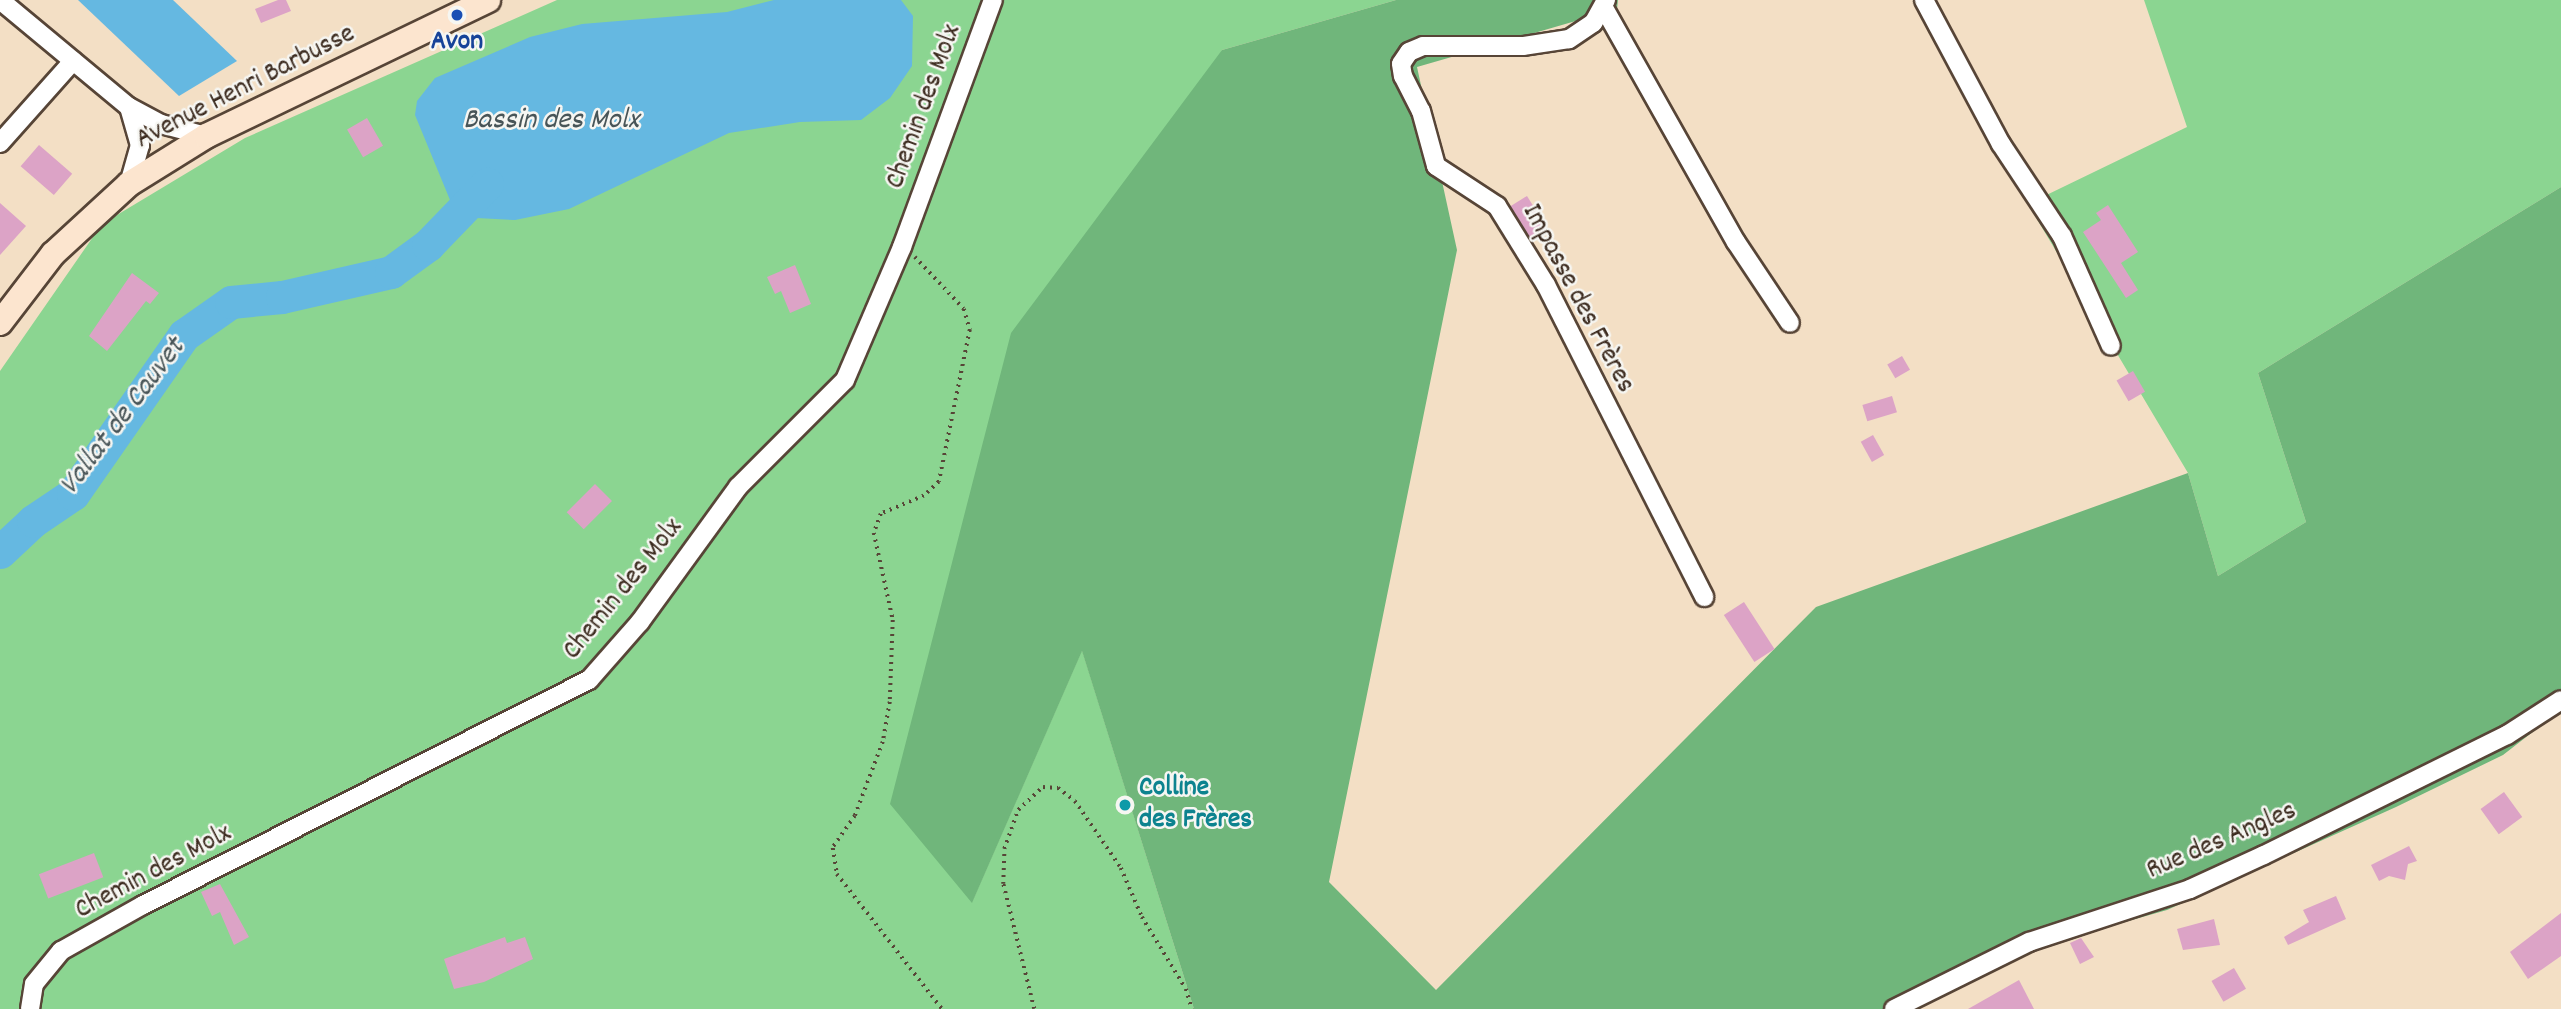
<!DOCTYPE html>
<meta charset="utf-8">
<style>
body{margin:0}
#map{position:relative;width:2561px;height:1009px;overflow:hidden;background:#f3dfc5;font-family:Dekko,sans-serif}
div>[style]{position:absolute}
.green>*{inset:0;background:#8bd591}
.forest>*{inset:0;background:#70b67b}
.water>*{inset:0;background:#65b8e1}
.river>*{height:33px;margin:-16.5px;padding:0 16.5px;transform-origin:16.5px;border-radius:16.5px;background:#65b8e1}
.building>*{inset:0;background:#dca3c6;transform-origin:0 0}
.path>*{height:3.5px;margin-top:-1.75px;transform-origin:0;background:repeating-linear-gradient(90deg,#574537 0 2px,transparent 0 7px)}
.roads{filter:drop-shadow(2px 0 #574537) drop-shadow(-2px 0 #574537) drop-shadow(0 2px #574537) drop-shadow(0 -2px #574537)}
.minor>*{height:18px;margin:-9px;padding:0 9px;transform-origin:9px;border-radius:9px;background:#fff}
.secondary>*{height:24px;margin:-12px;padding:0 12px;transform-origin:12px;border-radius:12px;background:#fce5cf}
.dots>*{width:19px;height:19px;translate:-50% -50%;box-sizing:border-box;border:4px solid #f6f6f2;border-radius:50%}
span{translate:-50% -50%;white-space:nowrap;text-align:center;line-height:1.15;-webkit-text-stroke:5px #f6f6f2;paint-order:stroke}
.transit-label{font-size:28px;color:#164399;font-weight:700}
.street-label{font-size:28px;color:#3b2a1e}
.culture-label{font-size:28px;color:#0d838f;font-weight:700}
.left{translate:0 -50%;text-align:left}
.water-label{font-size:30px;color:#485558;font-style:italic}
</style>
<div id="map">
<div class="green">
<div style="clip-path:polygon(557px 0,1396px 0,1222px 50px,972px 902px,1082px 650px,1194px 1009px,0 1009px,0 371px,102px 224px,245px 138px)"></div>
<div style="clip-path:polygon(2144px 0,2561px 0,2561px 187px,2258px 373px,2306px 522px,2218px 576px,2188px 473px,2028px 204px,2187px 127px)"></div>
</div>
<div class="forest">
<div style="clip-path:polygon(1396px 0,1618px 0,1617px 9px,1417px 67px,1457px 250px,1329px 882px,1436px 990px,1816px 607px,2188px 473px,2218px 576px,2306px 522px,2258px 373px,2561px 187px,2561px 710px,2503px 755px,2396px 807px,2167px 910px,2037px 947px,1914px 1009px,1194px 1009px,1082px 651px,972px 903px,890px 804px,1011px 333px,1222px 50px)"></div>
</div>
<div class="water">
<div style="clip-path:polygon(78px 0,173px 0,237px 61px,179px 96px)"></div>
<div style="clip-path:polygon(774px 0,901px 0,913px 16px,912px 66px,890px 98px,861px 120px,800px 122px,729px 133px,569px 209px,515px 220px,457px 217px,415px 115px,417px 101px,435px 78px,530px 37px,582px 24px,727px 12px)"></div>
</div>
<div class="river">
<div style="left:0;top:552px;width:45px;rotate:-43.2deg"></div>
<div style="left:33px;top:521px;width:48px;rotate:-34deg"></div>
<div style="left:73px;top:494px;width:194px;rotate:-55.1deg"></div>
<div style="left:184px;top:335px;width:57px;rotate:-35.1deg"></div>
<div style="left:231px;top:302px;width:51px;rotate:-5.6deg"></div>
<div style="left:282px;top:297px;width:112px;rotate:-12.9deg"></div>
<div style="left:391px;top:272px;width:46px;rotate:-36.1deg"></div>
<div style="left:428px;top:245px;width:85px;rotate:-46deg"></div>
</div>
<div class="building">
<div style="clip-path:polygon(278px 0,286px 0,291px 11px,261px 23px,255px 9px)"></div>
<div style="left:367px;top:118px;width:32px;height:23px;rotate:60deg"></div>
<div style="left:39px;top:145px;width:44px;height:28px;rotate:41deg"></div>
<div style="left:1527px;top:196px;width:36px;height:20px;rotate:58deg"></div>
<div style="clip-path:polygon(0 203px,26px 226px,0 255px)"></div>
<div style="clip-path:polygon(2108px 205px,2138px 252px,2121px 263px,2138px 290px,2126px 298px,2083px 232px,2101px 220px,2096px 213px)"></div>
<div style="clip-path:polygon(795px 265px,811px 304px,790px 313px,781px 291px,775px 294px,767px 277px)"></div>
<div style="clip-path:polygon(132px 273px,159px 293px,150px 304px,146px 301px,107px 351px,89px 336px)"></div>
<div style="left:1902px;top:356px;width:16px;height:17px;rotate:60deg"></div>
<div style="left:2133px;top:371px;width:24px;height:19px;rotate:60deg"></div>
<div style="left:1892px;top:396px;width:17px;height:31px;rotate:73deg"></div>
<div style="left:1873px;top:435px;width:23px;height:14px;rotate:61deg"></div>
<div style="left:595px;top:484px;width:24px;height:40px;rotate:45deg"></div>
<div style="left:1744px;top:602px;width:56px;height:24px;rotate:57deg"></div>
<div style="left:2504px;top:792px;width:31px;height:29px;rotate:54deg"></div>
<div style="clip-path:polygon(2409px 846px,2417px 861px,2408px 864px,2405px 880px,2389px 876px,2379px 881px,2371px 865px)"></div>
<div style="left:94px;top:853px;width:26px;height:59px;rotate:69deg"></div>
<div style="clip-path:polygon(220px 884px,249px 937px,234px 945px,220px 912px,212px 916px,201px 892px)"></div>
<div style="clip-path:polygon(2336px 896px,2346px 919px,2288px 945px,2284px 937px,2309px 922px,2303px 910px)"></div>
<div style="clip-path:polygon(2561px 913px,2561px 956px,2528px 979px,2510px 952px)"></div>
<div style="clip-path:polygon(2214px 919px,2220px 945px,2183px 950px,2177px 929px)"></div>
<div style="clip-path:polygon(505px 937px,507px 943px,525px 937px,533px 959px,484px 982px,454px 989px,444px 959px)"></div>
<div style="clip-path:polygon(2081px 938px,2094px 957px,2080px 964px,2070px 943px)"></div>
<div style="left:2234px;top:968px;width:24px;height:26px;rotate:60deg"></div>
<div style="clip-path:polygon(2019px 980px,2034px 1009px,1968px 1009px)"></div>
</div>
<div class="path">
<div style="left:915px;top:257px;width:71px;rotate:46.7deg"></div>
<div style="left:964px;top:309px;width:22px;rotate:74deg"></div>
<div style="left:970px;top:330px;width:155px;rotate:101.5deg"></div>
<div style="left:939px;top:482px;width:21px;rotate:137deg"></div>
<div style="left:924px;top:496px;width:47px;rotate:157.3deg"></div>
<div style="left:881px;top:514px;width:20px;rotate:110deg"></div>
<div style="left:874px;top:533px;width:89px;rotate:77.7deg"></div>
<div style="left:893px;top:620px;width:82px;rotate:92.1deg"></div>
<div style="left:890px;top:702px;width:41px;rotate:99.9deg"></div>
<div style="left:883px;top:742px;width:79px;rotate:110.7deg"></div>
<div style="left:855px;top:816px;width:39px;rotate:125deg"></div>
<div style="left:833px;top:848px;width:26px;rotate:81deg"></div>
<div style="left:837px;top:874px;width:171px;rotate:52.1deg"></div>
<div style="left:1034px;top:1009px;width:129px;rotate:-103.9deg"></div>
<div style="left:1003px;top:884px;width:35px;rotate:-88deg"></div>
<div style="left:1004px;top:849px;width:41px;rotate:-70.3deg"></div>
<div style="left:1018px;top:810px;width:34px;rotate:-43deg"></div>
<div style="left:1043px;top:787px;width:15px;rotate:4deg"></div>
<div style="left:1058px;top:788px;width:21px;rotate:37deg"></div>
<div style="left:1075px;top:801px;width:81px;rotate:55.5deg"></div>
<div style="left:1121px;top:868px;width:53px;rotate:66.8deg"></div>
<div style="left:1142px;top:917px;width:84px;rotate:58.6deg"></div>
<div style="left:1186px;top:989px;width:21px;rotate:73deg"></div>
</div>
<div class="roads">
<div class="minor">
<div style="left:0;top:0;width:168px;rotate:39.7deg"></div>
<div style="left:129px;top:107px;width:36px;rotate:28deg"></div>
<div style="left:161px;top:124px;width:47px;rotate:14.9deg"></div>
<div style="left:1606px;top:0;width:26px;rotate:119deg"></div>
<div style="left:1593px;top:23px;width:29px;rotate:146deg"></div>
<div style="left:1569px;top:39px;width:47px;rotate:171.3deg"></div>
<div style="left:1523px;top:46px;width:100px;rotate:180deg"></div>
<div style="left:1423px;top:46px;width:15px;rotate:157deg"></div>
<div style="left:1409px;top:52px;width:14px;rotate:124deg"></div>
<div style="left:1401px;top:64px;width:12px;rotate:81deg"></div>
<div style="left:1403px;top:76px;width:39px;rotate:63deg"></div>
<div style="left:1421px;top:111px;width:57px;rotate:74.7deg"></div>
<div style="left:1436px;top:166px;width:73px;rotate:33.3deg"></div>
<div style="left:1497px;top:206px;width:93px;rotate:58.2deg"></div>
<div style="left:1546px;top:285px;width:350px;rotate:63.1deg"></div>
<div style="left:1924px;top:0;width:163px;rotate:61.9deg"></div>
<div style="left:2001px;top:144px;width:110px;rotate:56.5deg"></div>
<div style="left:2062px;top:236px;width:120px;rotate:66deg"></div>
<div style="left:1604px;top:8px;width:269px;rotate:60.6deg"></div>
<div style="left:1736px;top:242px;width:97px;rotate:56.3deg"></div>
<div style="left:129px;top:107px;width:40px;rotate:74deg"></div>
<div style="left:140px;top:145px;width:41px;rotate:105.8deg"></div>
<div style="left:0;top:143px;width:110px;rotate:-48.3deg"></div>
<div style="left:30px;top:1009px;width:25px;rotate:-81deg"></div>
<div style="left:34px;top:984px;width:43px;rotate:-50.7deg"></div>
<div style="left:61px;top:951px;width:94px;rotate:-29.3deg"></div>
<div style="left:143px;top:905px;width:500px;rotate:-26.8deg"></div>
<div style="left:589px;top:680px;width:77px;rotate:-48.7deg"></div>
<div style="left:640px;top:622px;width:167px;rotate:-54deg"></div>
<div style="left:738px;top:487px;width:151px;rotate:-45deg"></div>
<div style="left:845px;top:380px;width:145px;rotate:-66.8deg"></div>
<div style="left:902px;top:247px;width:263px;rotate:-69.8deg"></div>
<div style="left:1894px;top:1009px;width:151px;rotate:-26.4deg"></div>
<div style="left:2029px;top:942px;width:169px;rotate:-18.2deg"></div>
<div style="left:2190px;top:889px;width:81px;rotate:-24.7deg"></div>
<div style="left:2264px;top:855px;width:271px;rotate:-26.3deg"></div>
<div style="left:2507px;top:735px;width:64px;rotate:-32.9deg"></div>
</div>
<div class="secondary">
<div style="left:0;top:323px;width:87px;rotate:-52.5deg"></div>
<div style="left:53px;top:254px;width:103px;rotate:-42.6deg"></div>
<div style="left:129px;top:184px;width:91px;rotate:-31.9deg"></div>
<div style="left:206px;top:136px;width:313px;rotate:-25.7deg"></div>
</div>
</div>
<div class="dots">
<div style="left:457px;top:15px;background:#1a4fb4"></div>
<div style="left:1125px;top:805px;background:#0f9aa8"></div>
</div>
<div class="transit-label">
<span style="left:457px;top:43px">Avon</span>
</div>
<div class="street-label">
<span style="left:246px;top:88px;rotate:-27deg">Avenue Henri Barbusse</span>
<span style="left:925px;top:107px;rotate:-70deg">Chemin des Molx</span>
<span style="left:1577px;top:299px;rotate:62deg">Impasse des Frères</span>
<span style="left:624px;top:590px;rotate:-51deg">Chemin des Molx</span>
<span style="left:2222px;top:842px;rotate:-23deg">Rue des Angles</span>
<span style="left:154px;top:873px;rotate:-28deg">Chemin des Molx</span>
</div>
<div class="culture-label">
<span class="left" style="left:1139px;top:805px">Colline<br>des Frères</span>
</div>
<div class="water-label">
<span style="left:551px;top:122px">Bassin des Molx</span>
<span style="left:124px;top:418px;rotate:-53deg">Vallat de Cauvet</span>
</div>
</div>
